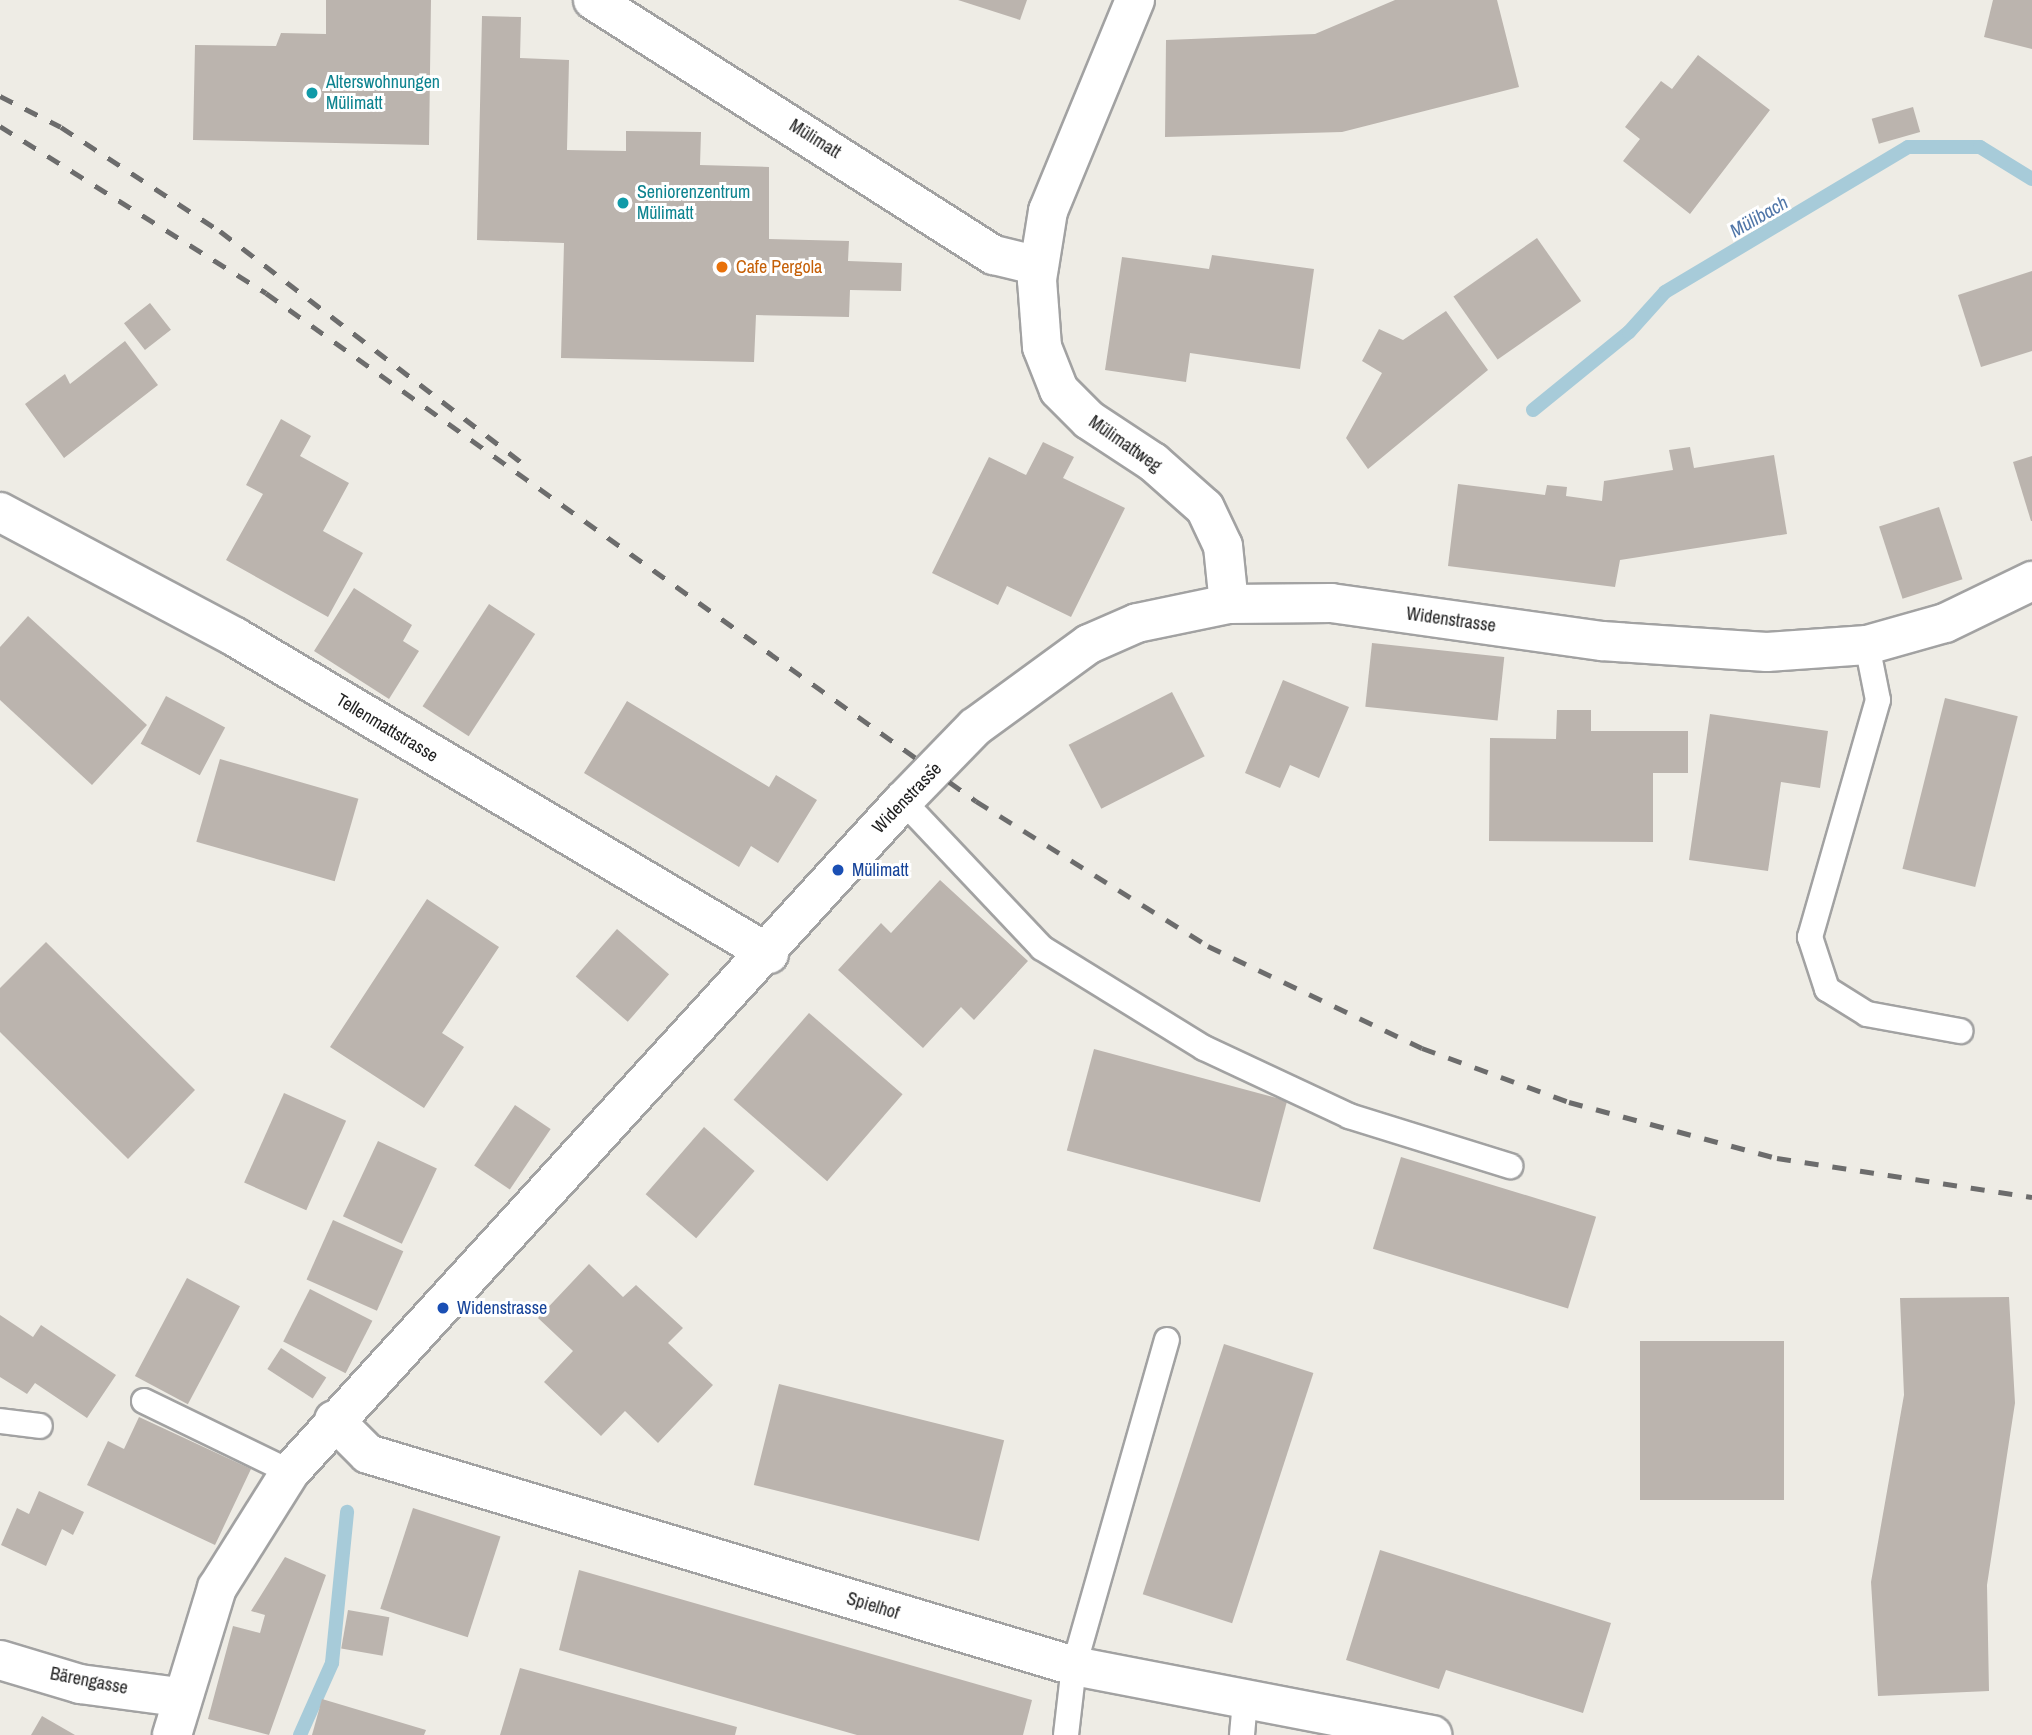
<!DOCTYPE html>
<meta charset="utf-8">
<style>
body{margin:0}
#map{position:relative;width:2032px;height:1735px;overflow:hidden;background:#eeece5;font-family:"Archivo Narrow",sans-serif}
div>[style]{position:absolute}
.stream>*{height:14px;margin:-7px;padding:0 7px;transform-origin:7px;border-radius:7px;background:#a7cbd9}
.building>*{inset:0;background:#bbb4ae;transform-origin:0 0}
.roads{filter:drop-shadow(2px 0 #a2a2a2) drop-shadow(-2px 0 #a2a2a2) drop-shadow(0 2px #a2a2a2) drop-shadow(0 -2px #a2a2a2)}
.service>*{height:24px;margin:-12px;padding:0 12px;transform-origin:12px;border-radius:12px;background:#fff}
.minor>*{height:38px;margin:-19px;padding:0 19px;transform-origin:19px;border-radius:19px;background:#fff}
.rail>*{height:5px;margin-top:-2.5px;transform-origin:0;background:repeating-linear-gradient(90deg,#6c6c6c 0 14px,transparent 0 28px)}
.dots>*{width:19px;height:19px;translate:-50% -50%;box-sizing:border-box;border:4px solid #fff;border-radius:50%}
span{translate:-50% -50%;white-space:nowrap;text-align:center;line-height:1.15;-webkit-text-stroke:6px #fff;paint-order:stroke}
.culture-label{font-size:18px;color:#0d838f}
.left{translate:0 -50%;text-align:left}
.street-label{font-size:18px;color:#1e1e1e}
.food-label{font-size:18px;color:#c56008}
.transit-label{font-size:18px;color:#164399}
.water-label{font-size:19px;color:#5076a8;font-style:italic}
</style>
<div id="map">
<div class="stream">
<div style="left:1533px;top:410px;width:124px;rotate:-39.1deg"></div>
<div style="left:1629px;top:332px;width:54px;rotate:-48deg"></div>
<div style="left:1665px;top:292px;width:283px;rotate:-30.8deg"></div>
<div style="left:1908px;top:147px;width:72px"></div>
<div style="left:1980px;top:147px;width:61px;rotate:31.6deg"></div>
<div style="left:300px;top:1735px;width:79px;rotate:-66deg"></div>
<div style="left:332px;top:1663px;width:152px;rotate:-84.3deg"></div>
</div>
<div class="building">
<div style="clip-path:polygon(326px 0,431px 0,429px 145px,193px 140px,195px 45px,276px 46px,281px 33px,326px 34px)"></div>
<div style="clip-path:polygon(958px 0,1027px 0,1020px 20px)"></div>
<div style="clip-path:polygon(1395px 0,1497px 0,1519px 87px,1342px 132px,1165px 137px,1166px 40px,1315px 34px)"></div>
<div style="clip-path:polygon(1993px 0,2032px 0,2032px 49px,1984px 37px)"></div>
<div style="clip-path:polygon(482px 16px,521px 17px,520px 58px,569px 60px,567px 150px,626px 151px,626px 131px,701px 132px,700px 165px,769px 167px,769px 239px,849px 241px,848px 261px,902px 263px,901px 291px,850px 290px,849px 317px,756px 315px,754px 362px,561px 358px,564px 243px,477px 240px)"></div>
<div style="clip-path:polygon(1698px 55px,1770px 110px,1690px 214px,1623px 161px,1640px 139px,1625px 127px,1661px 81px,1672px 89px)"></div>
<div style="left:1913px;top:107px;width:26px;height:43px;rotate:74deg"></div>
<div style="left:1537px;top:238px;width:77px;height:102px;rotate:55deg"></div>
<div style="clip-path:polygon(1212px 255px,1314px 269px,1300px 369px,1190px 353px,1186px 382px,1105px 370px,1122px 257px,1209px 269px)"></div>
<div style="clip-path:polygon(2032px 271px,2032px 351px,1981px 367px,1958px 295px)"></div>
<div style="left:150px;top:303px;width:34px;height:33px;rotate:52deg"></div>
<div style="clip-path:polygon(1446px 311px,1488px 370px,1368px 469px,1346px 438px,1382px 373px,1362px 361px,1379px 329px,1403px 340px)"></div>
<div style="clip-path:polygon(125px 341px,158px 385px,64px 458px,25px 404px,65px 374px,70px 384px)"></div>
<div style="clip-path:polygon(281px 419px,311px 436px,300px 456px,349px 483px,323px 531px,363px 553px,328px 617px,226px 560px,263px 494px,246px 485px)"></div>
<div style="clip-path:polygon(1043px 442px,1074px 457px,1063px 478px,1125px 508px,1071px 617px,1007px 586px,998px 605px,932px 573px,989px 457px,1026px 475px)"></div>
<div style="clip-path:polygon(1690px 447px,1694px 468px,1774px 455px,1787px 534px,1620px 560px,1615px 587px,1448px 566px,1458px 484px,1545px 495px,1547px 485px,1567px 487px,1566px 496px,1602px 501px,1604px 481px,1673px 470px,1669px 450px)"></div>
<div style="clip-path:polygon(2032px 456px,2032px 521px,2031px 521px,2013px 462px)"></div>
<div style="left:1939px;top:507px;width:76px;height:63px;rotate:72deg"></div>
<div style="clip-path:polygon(354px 588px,412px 625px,403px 641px,419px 651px,389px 699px,314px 651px)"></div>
<div style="left:489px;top:604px;width:55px;height:122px;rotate:33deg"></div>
<div style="clip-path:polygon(28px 616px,147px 725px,92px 785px,0 700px,0 647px)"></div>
<div style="left:1372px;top:643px;width:133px;height:64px;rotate:6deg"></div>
<div style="clip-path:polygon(1283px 680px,1349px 707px,1319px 778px,1290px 765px,1280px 788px,1245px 773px)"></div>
<div style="left:1172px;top:692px;width:72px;height:116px;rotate:63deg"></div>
<div style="left:166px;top:696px;width:67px;height:54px;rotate:28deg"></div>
<div style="left:1945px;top:698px;width:75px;height:176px;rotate:14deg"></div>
<div style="clip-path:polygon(627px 701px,769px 787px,776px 775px,817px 800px,778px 863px,751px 846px,739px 867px,584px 773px)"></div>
<div style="clip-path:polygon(1557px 710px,1591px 710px,1591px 731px,1688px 731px,1688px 773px,1653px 773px,1653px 842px,1489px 841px,1490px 738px,1556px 739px)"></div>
<div style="clip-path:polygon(1710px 714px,1828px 731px,1820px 788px,1781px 782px,1768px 871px,1689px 860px)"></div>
<div style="left:220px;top:759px;width:144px;height:86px;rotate:16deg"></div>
<div style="clip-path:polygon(940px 880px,1028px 961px,974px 1020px,961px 1007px,923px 1048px,838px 970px,881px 923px,891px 933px)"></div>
<div style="clip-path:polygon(427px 899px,499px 947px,442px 1033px,464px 1047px,424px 1108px,330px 1047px)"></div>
<div style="left:617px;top:929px;width:69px;height:63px;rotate:41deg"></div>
<div style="clip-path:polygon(46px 942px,195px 1090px,128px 1159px,0 1032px,0 988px)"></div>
<div style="left:809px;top:1013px;width:124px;height:115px;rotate:41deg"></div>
<div style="left:1094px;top:1049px;width:200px;height:105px;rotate:15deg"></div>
<div style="left:284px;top:1093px;width:68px;height:98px;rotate:24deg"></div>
<div style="left:515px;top:1105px;width:43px;height:73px;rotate:34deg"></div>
<div style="left:704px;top:1127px;width:67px;height:89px;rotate:41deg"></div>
<div style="left:378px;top:1141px;width:65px;height:83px;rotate:25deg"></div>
<div style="left:1401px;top:1157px;width:204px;height:96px;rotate:17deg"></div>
<div style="left:333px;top:1220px;width:77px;height:65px;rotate:24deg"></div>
<div style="clip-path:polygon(589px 1264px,623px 1297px,636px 1285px,683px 1328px,668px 1343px,713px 1385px,658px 1443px,625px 1411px,601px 1436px,544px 1382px,573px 1351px,538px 1318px)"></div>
<div style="left:187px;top:1278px;width:60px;height:111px;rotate:28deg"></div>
<div style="left:310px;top:1289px;width:70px;height:59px;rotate:27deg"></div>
<div style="clip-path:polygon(2009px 1297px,2015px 1403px,1987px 1585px,1989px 1691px,1878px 1696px,1871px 1582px,1904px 1395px,1900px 1298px)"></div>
<div style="clip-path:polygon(0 1315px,33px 1337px,41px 1325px,116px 1375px,87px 1418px,35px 1383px,27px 1394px,0 1377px)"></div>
<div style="left:1784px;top:1341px;width:159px;height:144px;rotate:90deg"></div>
<div style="left:1224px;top:1344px;width:94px;height:263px;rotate:18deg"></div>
<div style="left:281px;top:1348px;width:54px;height:25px;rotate:33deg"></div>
<div style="left:779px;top:1384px;width:232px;height:104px;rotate:14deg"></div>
<div style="clip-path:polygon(139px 1417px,251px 1469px,215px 1545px,87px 1485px,108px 1441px,124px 1449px)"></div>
<div style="clip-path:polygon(39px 1491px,84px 1512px,73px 1535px,62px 1529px,46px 1566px,1px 1545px,17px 1508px,29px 1514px)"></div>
<div style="left:413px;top:1508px;width:92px;height:106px;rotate:18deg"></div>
<div style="clip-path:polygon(1380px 1550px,1611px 1623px,1583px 1713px,1446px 1670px,1439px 1689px,1346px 1660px)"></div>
<div style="clip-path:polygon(285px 1557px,326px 1575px,269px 1735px,208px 1719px,233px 1626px,260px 1633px,265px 1615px,251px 1611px)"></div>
<div style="clip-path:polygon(579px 1570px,1032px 1700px,1023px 1735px,857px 1735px,559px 1650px)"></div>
<div style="left:348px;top:1610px;width:42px;height:39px;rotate:10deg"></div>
<div style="clip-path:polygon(520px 1668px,737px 1727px,735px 1735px,500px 1735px)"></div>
<div style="clip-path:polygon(322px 1699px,426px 1730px,424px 1735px,312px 1735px)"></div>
<div style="clip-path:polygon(42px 1716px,75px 1735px,31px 1735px)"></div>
</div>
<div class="roads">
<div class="service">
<div style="left:1867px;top:645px;width:56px;rotate:78.7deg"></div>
<div style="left:1878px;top:700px;width:247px;rotate:106deg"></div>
<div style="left:1810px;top:937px;width:55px;rotate:71.9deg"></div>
<div style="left:1827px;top:989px;width:47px;rotate:32deg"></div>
<div style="left:1867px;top:1014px;width:95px;rotate:10.4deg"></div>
<div style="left:903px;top:801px;width:202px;rotate:46.6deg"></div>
<div style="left:1042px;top:948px;width:190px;rotate:31.7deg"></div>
<div style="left:1204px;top:1048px;width:160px;rotate:25.1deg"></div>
<div style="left:1349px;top:1116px;width:169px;rotate:17.3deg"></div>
<div style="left:144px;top:1401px;width:162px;rotate:25.9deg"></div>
<div style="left:0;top:1421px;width:40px;rotate:7.1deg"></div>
<div style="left:1066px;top:1735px;width:69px;rotate:-83.4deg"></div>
<div style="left:1074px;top:1666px;width:339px;rotate:-74.1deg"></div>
<div style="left:1242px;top:1735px;width:37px;rotate:-85deg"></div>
</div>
<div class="minor">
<div style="left:593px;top:0;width:475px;rotate:32.5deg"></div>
<div style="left:994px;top:255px;width:46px;rotate:13.7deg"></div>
<div style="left:1135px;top:0;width:228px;rotate:112.4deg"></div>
<div style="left:1048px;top:211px;width:70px;rotate:99.1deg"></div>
<div style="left:1037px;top:280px;width:67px;rotate:85.7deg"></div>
<div style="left:1042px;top:347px;width:46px;rotate:68.4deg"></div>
<div style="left:1059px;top:390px;width:42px;rotate:45deg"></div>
<div style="left:1089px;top:420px;width:77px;rotate:33.3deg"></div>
<div style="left:1153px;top:462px;width:69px;rotate:41.5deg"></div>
<div style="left:1205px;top:508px;width:42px;rotate:64.7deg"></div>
<div style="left:1223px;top:546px;width:58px;rotate:84.1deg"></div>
<div style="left:0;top:512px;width:266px;rotate:28deg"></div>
<div style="left:235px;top:637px;width:621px;rotate:30.69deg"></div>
<div style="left:334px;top:1420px;width:48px;rotate:45deg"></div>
<div style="left:368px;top:1454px;width:737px;rotate:16.71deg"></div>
<div style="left:1074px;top:1666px;width:365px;rotate:10.9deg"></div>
<div style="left:0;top:1660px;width:84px;rotate:16.7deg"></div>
<div style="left:80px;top:1684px;width:100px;rotate:7.5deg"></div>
<div style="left:172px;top:1735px;width:154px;rotate:-73deg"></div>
<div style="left:217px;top:1588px;width:137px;rotate:-57.8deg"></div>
<div style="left:290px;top:1472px;width:909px;rotate:-47.59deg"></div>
<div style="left:903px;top:801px;width:103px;rotate:-45.8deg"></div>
<div style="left:975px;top:727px;width:141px;rotate:-36.1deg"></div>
<div style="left:1089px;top:644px;width:52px;rotate:-23.6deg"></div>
<div style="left:1137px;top:623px;width:94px;rotate:-11.7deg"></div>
<div style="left:1229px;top:604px;width:102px;rotate:-0.6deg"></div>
<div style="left:1331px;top:603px;width:274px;rotate:8deg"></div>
<div style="left:1602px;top:641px;width:165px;rotate:3.8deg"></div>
<div style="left:1767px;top:652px;width:100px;rotate:-4deg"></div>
<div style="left:1867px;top:645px;width:81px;rotate:-15.8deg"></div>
<div style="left:1945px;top:623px;width:97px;rotate:-25.8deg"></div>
</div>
</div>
<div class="rail">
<div style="left:0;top:96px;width:68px;rotate:26.9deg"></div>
<div style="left:61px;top:127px;width:190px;rotate:33.2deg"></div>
<div style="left:220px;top:231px;width:383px;rotate:37.5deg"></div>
<div style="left:0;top:126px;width:314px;rotate:32.1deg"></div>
<div style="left:266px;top:293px;width:873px;rotate:35.58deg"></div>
<div style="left:976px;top:801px;width:274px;rotate:32deg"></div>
<div style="left:1208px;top:946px;width:237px;rotate:25.5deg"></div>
<div style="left:1422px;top:1048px;width:157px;rotate:20.2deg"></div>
<div style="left:1569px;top:1102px;width:215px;rotate:15.1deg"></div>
<div style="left:1777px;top:1158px;width:258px;rotate:8.7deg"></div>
</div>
<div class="dots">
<div style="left:312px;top:93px;background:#0f9aa8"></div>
<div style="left:623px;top:203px;background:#0f9aa8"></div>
<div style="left:722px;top:267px;background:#e8710a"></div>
<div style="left:838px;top:870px;background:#1a4fb4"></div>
<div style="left:443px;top:1308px;background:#1a4fb4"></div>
</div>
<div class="culture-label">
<span class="left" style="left:326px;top:93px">Alterswohnungen<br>Mülimatt</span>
<span class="left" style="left:637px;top:203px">Seniorenzentrum<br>Mülimatt</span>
</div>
<div class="street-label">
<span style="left:815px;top:139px;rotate:32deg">Mülimatt</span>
<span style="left:1125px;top:444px;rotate:35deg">Mülimattweg</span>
<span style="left:1451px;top:620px;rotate:8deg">Widenstrasse</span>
<span style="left:387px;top:728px;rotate:31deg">Tellenmattstrasse</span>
<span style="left:907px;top:798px;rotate:-46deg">Widenstrasse</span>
<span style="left:873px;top:1606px;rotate:17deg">Spielhof</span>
<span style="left:89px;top:1681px;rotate:11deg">Bärengasse</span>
</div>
<div class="food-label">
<span class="left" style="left:736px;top:267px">Cafe Pergola</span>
</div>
<div class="transit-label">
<span class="left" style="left:852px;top:870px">Mülimatt</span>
<span class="left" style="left:457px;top:1308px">Widenstrasse</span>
</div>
<div class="water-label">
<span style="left:1759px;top:217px;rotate:-30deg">Mülibach</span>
</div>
</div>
